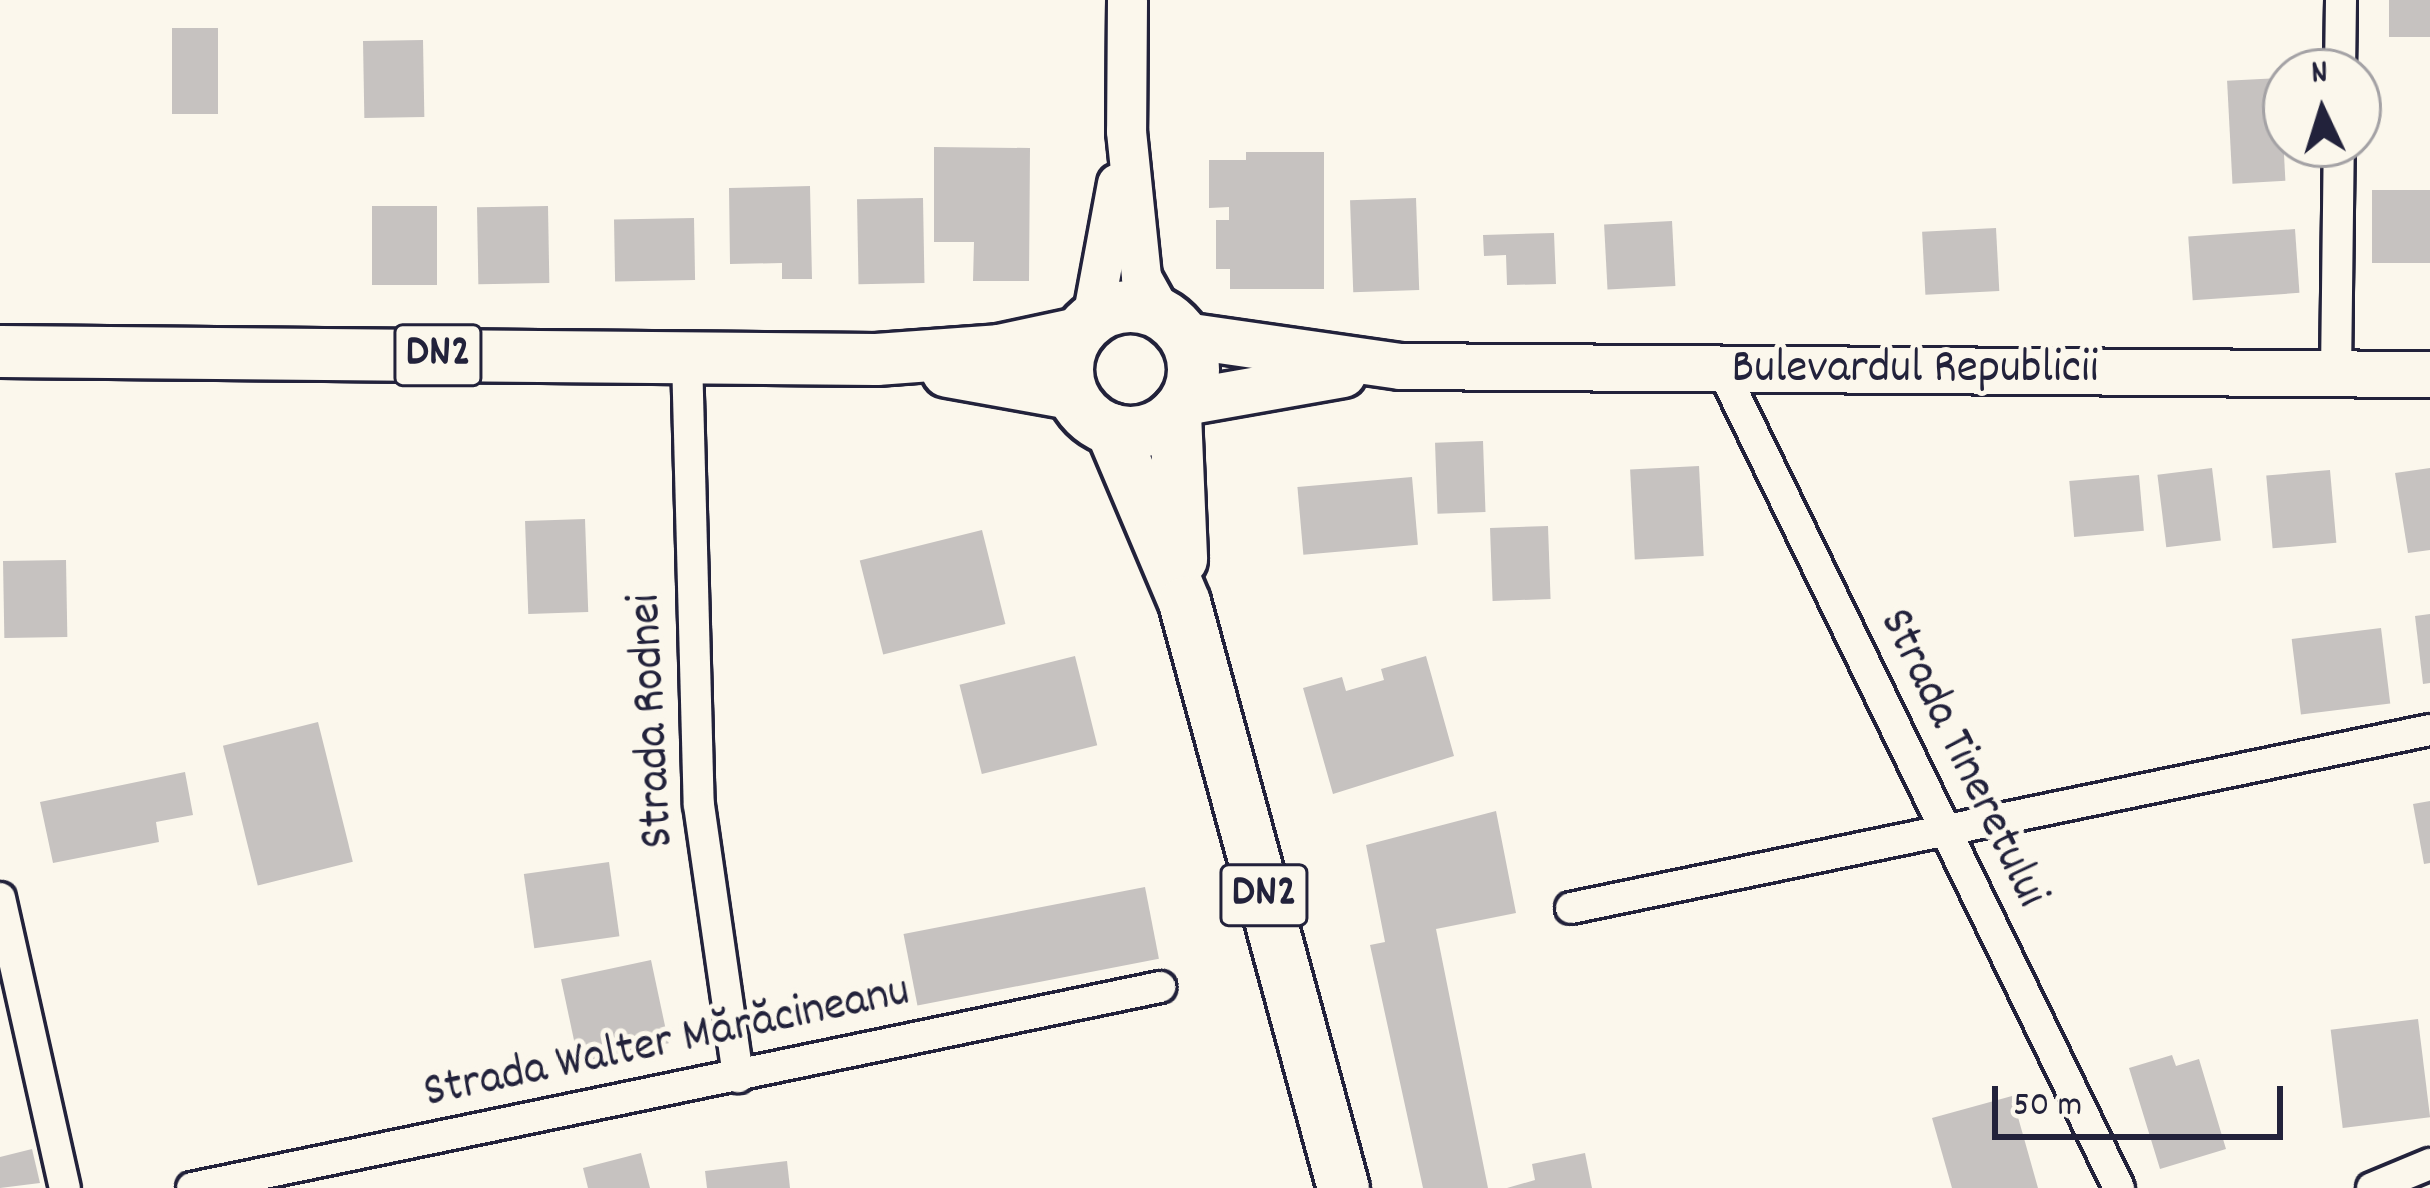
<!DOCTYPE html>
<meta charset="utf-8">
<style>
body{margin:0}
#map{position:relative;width:2430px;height:1188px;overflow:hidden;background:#fbf7ec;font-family:Dekko,sans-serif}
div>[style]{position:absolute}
.building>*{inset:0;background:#c6c2c0;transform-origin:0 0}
.roads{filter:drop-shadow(3px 0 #22223b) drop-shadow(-3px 0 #22223b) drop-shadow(0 3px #22223b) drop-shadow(0 -3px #22223b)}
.minor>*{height:30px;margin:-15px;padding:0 15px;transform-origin:15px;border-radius:15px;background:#fbf7ec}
.tertiary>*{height:39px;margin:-19.5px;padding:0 19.5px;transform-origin:19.5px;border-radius:19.5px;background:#fbf7ec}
.secondary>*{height:45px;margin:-22.5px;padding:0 22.5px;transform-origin:22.5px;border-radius:22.5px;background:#fbf7ec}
.primary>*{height:51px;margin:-25.5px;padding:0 25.5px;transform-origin:25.5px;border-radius:25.5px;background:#fbf7ec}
.primary>.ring{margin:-25.5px;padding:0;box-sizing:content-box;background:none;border:51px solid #fbf7ec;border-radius:50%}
span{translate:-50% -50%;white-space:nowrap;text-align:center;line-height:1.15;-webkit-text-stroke:10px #fbf7ec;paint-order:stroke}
.shield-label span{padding:3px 9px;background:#fbf7ec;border:3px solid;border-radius:9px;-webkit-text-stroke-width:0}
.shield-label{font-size:45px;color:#22223b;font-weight:700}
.street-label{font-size:48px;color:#22223b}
.north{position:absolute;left:2262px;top:48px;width:120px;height:120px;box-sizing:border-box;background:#fbf7ec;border:3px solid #a4a2a5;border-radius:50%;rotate:356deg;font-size:33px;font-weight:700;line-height:48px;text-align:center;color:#22223b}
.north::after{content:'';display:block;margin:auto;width:42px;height:54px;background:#22223b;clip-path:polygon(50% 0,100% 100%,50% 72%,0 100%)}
.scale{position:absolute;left:1992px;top:1086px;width:291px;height:54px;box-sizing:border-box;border:6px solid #22223b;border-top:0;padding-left:15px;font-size:36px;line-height:42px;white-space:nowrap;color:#22223b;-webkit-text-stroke:9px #fbf7ec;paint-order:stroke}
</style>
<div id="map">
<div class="building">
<div style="left:2389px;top:0;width:41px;height:37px"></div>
<div style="left:172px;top:28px;width:46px;height:86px"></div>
<div style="left:423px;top:40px;width:77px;height:60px;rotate:89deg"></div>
<div style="left:2280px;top:78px;width:103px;height:53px;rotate:87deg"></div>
<div style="clip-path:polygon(934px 147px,1030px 148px,1029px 281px,973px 281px,974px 242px,934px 242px)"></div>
<div style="clip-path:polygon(1246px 152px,1324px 152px,1324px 289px,1230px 289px,1230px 269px,1216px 269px,1216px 220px,1229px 220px,1229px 207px,1209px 208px,1209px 160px,1246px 160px)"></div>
<div style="clip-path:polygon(810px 186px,812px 279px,782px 279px,782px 263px,730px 264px,729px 188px)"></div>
<div style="left:2372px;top:190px;width:58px;height:73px"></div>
<div style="left:923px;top:198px;width:85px;height:66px;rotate:89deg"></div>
<div style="left:1416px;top:198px;width:92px;height:66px;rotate:88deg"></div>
<div style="left:372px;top:206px;width:65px;height:79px"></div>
<div style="left:548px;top:206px;width:77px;height:71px;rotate:89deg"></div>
<div style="left:694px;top:218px;width:62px;height:80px;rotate:89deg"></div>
<div style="left:1672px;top:221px;width:65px;height:68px;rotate:87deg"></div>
<div style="left:1996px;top:228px;width:63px;height:74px;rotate:87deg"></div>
<div style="left:2295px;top:229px;width:64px;height:107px;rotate:86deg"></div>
<div style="clip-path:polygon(1554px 233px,1556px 284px,1507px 285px,1506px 255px,1484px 256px,1483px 235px)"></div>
<div style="left:1483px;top:441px;width:71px;height:48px;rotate:88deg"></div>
<div style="left:1699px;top:466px;width:90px;height:69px;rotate:87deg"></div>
<div style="left:2212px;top:468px;width:73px;height:55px;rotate:83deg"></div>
<div style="clip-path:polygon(2430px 468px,2430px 550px,2408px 553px,2395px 473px)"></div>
<div style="left:2330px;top:470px;width:73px;height:64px;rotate:85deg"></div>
<div style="left:2139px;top:475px;width:56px;height:70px;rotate:85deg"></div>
<div style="left:1412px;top:477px;width:68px;height:115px;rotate:85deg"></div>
<div style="left:585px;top:519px;width:93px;height:60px;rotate:88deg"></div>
<div style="left:1548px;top:526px;width:73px;height:58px;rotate:88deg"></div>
<div style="left:982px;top:530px;width:97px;height:126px;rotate:76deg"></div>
<div style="left:66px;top:560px;width:77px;height:63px;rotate:89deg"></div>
<div style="clip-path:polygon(2430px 614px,2430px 683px,2423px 684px,2415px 616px)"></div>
<div style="left:2381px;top:628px;width:76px;height:90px;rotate:83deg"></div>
<div style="left:1075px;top:656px;width:92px;height:119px;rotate:76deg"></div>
<div style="clip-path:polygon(1426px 656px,1454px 756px,1333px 794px,1303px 688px,1342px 677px,1346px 691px,1384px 680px,1381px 669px)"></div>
<div style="left:318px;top:722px;width:144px;height:98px;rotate:76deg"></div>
<div style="clip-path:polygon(185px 772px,193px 815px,156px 822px,159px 842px,53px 863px,40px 802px)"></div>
<div style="clip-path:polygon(2430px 801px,2430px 863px,2424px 864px,2413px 804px)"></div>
<div style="clip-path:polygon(1496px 811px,1516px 913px,1436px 929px,1488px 1188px,1423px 1188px,1370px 945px,1385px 942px,1366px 845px)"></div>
<div style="left:609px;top:862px;width:75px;height:86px;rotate:82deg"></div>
<div style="left:1145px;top:887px;width:73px;height:246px;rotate:79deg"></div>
<div style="left:651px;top:960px;width:85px;height:92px;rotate:78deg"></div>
<div style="left:2418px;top:1019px;width:99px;height:88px;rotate:83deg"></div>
<div style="clip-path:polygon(2172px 1055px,2176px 1066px,2199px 1059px,2226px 1149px,2160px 1169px,2129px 1068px)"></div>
<div style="clip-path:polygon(2012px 1096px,2038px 1188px,1952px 1188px,1932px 1118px)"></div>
<div style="clip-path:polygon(32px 1149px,40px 1183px,0 1188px,0 1157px)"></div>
<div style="clip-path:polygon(641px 1153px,650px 1188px,588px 1188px,583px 1168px)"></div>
<div style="clip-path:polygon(1585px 1153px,1592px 1188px,1507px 1188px,1535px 1180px,1532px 1164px)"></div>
<div style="clip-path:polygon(787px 1161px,790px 1188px,707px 1188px,705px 1171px)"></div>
</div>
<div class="roads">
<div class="minor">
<div style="left:2340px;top:72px;width:72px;rotate:-89.2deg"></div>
<div style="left:687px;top:357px;width:448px;rotate:88.5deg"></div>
<div style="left:699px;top:805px;width:275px;rotate:81.8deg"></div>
<div style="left:1722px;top:369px;width:910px;rotate:64.14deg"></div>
<div style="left:2336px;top:374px;width:230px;rotate:-89.3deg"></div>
<div style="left:0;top:898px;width:297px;rotate:77.4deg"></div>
<div style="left:1571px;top:908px;width:877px;rotate:-11.71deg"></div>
<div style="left:192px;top:1188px;width:989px;rotate:-11.73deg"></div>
<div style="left:2372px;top:1188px;width:63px;rotate:-22.5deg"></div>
</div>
<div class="tertiary">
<div style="left:1127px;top:0;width:131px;rotate:90.4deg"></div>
<div style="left:1126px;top:131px;width:147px;rotate:84.1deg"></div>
<div style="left:1141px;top:277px;width:41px;rotate:60.9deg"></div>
<div style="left:1092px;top:318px;width:137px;rotate:-79.5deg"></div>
</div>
<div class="secondary">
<div style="left:1184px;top:335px;width:218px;rotate:8.2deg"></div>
<div style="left:1400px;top:366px;width:1030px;rotate:0.45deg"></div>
<div style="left:1184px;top:402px;width:161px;rotate:-10deg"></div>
</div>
<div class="primary">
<div class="ring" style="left:1067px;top:306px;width:75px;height:75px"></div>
<div style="left:0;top:351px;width:876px;rotate:0.52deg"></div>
<div style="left:876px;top:359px;width:123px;rotate:-4.2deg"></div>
<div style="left:999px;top:350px;width:81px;rotate:-12.1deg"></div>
<div style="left:947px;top:371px;width:126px;rotate:10.1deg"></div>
<div style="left:1175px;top:413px;width:146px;rotate:87.6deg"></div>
<div style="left:1111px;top:429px;width:188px;rotate:67.1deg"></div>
<div style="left:1184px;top:602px;width:607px;rotate:74.82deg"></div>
</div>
</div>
<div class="shield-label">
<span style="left:438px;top:355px">DN2</span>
<span style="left:1264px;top:895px">DN2</span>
</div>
<div class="street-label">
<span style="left:1915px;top:371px">Bulevardul Republicii</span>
<span style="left:654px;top:721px;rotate:-93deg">Strada Rodnei</span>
<span style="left:1961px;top:759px;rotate:64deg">Strada Tineretului</span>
<span style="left:667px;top:1044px;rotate:-12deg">Strada Walter Mărăcineanu</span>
</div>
<div class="north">N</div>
<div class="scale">50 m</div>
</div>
